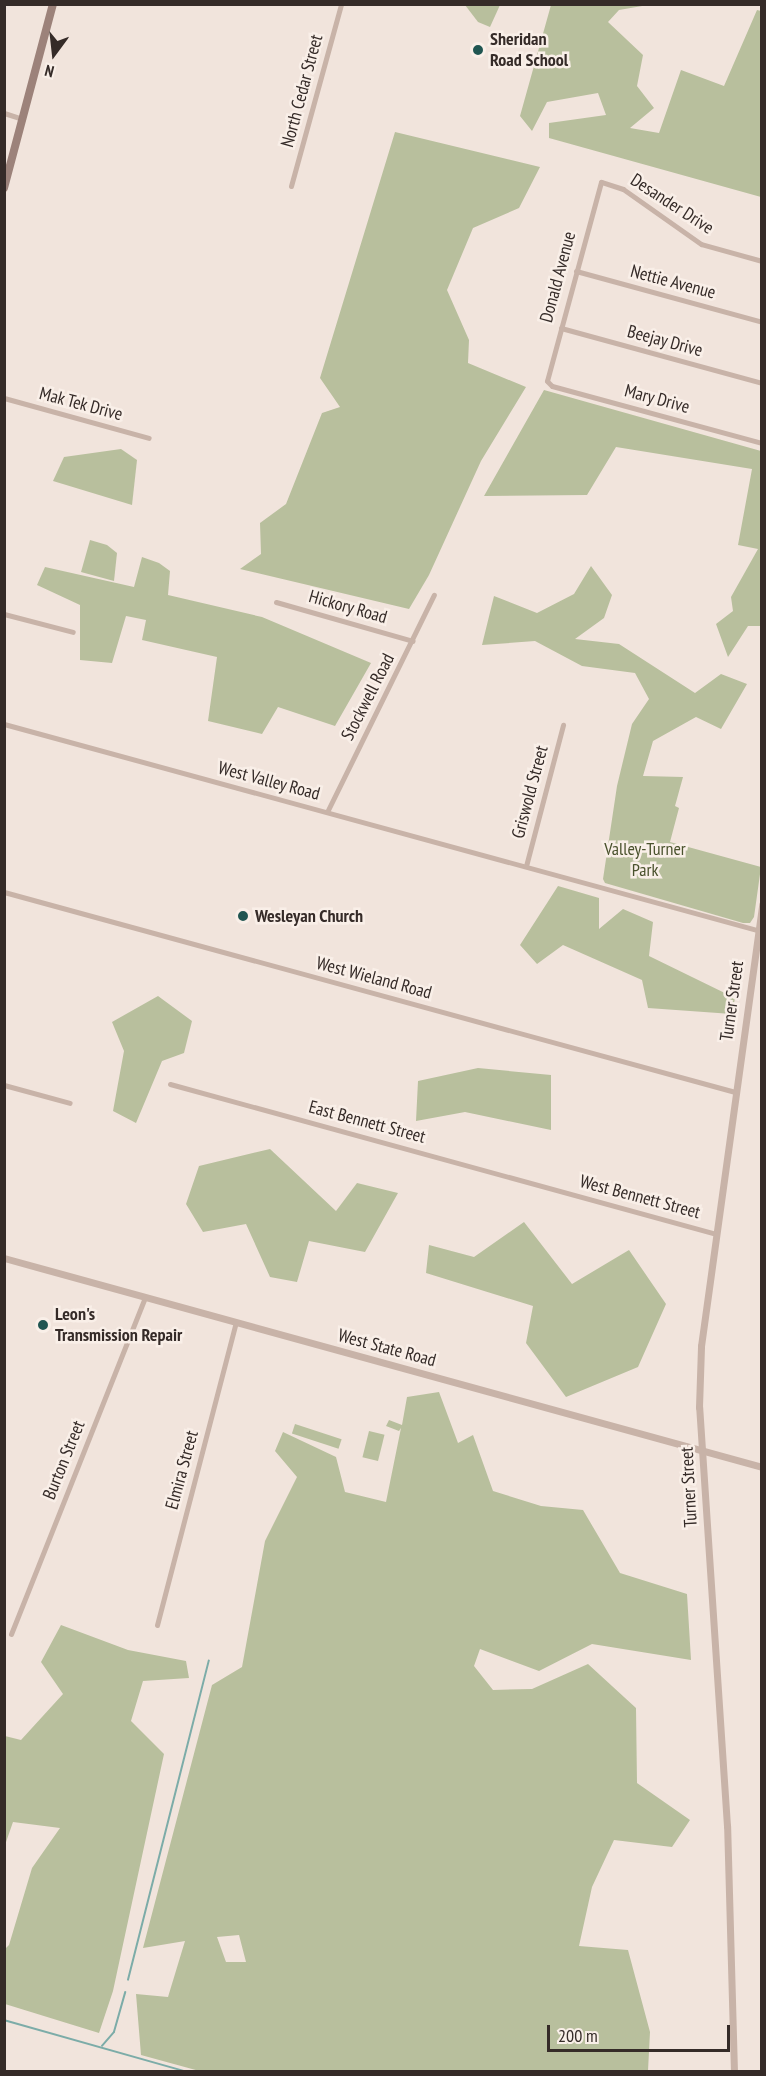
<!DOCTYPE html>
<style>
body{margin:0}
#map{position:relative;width:766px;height:2076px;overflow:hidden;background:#f1e4dc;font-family:"PT Sans Narrow",sans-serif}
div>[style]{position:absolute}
.green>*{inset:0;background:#b8bf9d;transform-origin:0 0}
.stream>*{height:1.5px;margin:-0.75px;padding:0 0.75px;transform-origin:0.75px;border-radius:0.75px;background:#7caca8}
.minor>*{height:5px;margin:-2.5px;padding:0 2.5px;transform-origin:2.5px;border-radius:2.5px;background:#c8b3a8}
.tertiary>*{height:7px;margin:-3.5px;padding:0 3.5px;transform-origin:3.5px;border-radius:3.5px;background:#c8b3a8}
.secondary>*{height:8px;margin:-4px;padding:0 4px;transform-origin:4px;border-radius:4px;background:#9c827a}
.dots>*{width:16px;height:16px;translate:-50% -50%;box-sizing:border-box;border:3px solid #f9efe8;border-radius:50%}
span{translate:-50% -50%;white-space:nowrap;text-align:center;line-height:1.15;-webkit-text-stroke:5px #f9efe8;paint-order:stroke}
.poi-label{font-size:18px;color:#352b28;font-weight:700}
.left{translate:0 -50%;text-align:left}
.street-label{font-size:18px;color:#352b28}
.park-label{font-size:18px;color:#4a522d}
.frame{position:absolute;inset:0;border:6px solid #352b28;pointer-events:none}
.north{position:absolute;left:24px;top:24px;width:60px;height:60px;-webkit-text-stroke:4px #f9efe8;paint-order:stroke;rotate:195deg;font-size:16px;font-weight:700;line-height:24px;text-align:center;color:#352b28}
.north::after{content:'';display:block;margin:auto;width:21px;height:27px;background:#352b28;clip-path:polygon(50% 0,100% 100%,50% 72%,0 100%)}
.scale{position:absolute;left:547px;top:2025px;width:183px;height:27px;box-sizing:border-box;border:3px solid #352b28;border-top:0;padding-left:8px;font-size:18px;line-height:21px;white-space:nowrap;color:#352b28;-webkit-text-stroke:4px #f9efe8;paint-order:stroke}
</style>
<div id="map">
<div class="green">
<div style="clip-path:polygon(465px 5px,465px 4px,500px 5px,490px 27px,478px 22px)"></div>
<div style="clip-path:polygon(551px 5px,648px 5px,619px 10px,608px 22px,643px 55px,637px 86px,654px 108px,630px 128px,659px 133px,681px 70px,724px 86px,757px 10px,761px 11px,761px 197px,549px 138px,549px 123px,606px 115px,598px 93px,547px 102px,532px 131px,520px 116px)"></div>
<div style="clip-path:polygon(395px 132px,540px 167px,519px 208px,473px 228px,447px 290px,469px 340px,468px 363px,526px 387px,481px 461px,429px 575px,409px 609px,240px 569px,261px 554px,260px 523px,286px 504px,322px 413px,340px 407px,320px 378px)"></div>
<div style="clip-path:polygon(544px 390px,761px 451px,761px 626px,748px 626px,728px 657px,716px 624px,733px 611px,731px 597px,758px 549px,738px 545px,752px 469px,616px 447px,587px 495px,484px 496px)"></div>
<div style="clip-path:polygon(121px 449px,137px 460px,132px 505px,53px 481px,64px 457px)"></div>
<div style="clip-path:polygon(90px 540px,107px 545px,117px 553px,114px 581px,81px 572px)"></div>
<div style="clip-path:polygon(142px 557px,159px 563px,170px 571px,168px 595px,262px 617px,371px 663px,335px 726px,278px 707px,262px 734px,208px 721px,217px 657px,142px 640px,146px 620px,126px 616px,112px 663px,80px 660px,80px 605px,37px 585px,45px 567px,134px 587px)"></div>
<div style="clip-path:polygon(591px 566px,612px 595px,604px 618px,575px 639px,619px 644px,695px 693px,721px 674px,747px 684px,721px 729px,696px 717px,653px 741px,643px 776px,683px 777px,675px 806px,679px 808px,670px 842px,761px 867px,754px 917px,750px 923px,743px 923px,605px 883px,603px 879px,617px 786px,632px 724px,649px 699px,635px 673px,582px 666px,535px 641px,482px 645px,494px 596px,537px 613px,574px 594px)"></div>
<div style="clip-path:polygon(558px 886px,599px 898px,599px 929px,623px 909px,653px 922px,649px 956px,735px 998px,732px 1014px,648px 1008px,642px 980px,563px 945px,537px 964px,520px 945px)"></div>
<div style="clip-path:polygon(158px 996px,192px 1021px,184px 1053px,162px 1061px,136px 1123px,113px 1111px,124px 1051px,112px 1022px)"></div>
<div style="clip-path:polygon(478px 1068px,551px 1075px,551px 1130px,465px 1112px,416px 1121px,418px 1081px)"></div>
<div style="clip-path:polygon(270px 1149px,336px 1211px,357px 1183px,398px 1193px,365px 1252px,309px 1241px,297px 1282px,270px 1277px,246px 1224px,203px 1232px,186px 1204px,199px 1166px)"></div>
<div style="clip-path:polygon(524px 1222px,572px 1284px,629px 1250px,666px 1304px,638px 1367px,566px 1397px,526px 1343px,533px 1306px,426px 1273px,429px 1245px,474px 1257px)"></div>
<div style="clip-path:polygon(evenodd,439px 1392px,458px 1443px,473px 1435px,493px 1491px,541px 1506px,583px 1510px,620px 1573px,687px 1594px,691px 1660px,592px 1644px,539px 1671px,480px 1649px,474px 1666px,493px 1690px,532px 1689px,588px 1664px,636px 1708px,637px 1783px,690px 1820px,672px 1847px,614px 1840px,592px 1887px,579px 1946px,628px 1950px,650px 2032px,648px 2071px,203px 2072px,141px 2055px,136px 1994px,168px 1997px,185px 1941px,143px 1948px,212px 1685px,242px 1667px,265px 1541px,297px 1477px,275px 1451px,283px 1432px,336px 1457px,345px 1492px,386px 1502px,401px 1428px,399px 1431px,386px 1426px,389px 1420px,402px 1425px,407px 1397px,439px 1392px,239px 1935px,246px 1962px,226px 1962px,217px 1937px,239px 1935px)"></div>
<div style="left:295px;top:1424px;width:49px;height:10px;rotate:18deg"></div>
<div style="left:369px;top:1431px;width:16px;height:27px;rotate:14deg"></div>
<div style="clip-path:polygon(61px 1625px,128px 1650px,186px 1661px,189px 1678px,143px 1681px,131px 1721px,164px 1754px,113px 1991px,99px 2033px,5px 2004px,5px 1949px,9px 1945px,32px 1868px,60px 1828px,13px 1822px,5px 1845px,5px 1736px,21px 1740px,63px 1694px,41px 1662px)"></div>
</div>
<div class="stream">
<div style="left:128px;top:1980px;width:329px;rotate:-75.8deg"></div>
<div style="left:4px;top:2020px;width:191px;rotate:15.8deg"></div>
<div style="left:102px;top:2046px;width:18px;rotate:-49deg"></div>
<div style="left:114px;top:2032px;width:41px;rotate:-74.2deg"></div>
</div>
<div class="minor">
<div style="left:4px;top:113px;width:20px;rotate:18deg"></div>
<div style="left:291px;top:186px;width:189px;rotate:-74.6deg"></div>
<div style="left:762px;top:261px;width:63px;rotate:-164.4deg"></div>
<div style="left:701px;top:244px;width:95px;rotate:-144.8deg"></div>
<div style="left:623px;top:189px;width:23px;rotate:-162deg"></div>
<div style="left:601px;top:182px;width:206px;rotate:105.2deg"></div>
<div style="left:547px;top:381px;width:7px;rotate:45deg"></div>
<div style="left:552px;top:386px;width:218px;rotate:15.2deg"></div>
<div style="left:576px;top:271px;width:193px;rotate:15.3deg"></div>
<div style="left:561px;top:328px;width:208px;rotate:15.3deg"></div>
<div style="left:4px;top:398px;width:150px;rotate:15.4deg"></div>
<div style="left:276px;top:602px;width:142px;rotate:15.9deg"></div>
<div style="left:4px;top:614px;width:71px;rotate:14.6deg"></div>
<div style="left:4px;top:724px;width:781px;rotate:15.3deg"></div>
<div style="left:327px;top:812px;width:242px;rotate:-63.8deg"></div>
<div style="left:526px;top:866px;width:146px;rotate:-75.3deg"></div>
<div style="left:4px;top:892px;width:758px;rotate:15.3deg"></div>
<div style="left:170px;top:1084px;width:566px;rotate:15.36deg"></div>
<div style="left:4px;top:1085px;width:68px;rotate:15.3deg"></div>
<div style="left:157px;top:1625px;width:313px;rotate:-75.4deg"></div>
<div style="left:11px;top:1634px;width:363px;rotate:-68.3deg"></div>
</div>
<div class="tertiary">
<div style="left:4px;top:1258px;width:786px;rotate:15.41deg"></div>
<div style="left:734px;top:2072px;width:246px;rotate:-91.6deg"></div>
<div style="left:727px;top:1826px;width:420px;rotate:-93.8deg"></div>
<div style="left:699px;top:1407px;width:61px;rotate:-88.1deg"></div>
<div style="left:701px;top:1346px;width:446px;rotate:-82.1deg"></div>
</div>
<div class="secondary">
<div style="left:4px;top:188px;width:190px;rotate:-75.1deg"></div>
</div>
<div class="dots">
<div style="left:478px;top:50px;background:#205551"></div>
<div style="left:243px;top:916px;background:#205551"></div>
<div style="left:43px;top:1325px;background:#205551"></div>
</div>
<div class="poi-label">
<span class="left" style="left:490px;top:50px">Sheridan<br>Road School</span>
<span class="left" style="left:255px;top:916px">Wesleyan Church</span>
<span class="left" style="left:55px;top:1325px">Leon's<br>Transmission Repair</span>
</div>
<div class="street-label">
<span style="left:302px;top:91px;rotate:-75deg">North Cedar Street</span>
<span style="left:672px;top:204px;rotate:33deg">Desander Drive</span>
<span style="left:558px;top:277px;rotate:-75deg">Donald Avenue</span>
<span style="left:673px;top:282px;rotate:15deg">Nettie Avenue</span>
<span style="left:665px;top:341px;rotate:15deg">Beejay Drive</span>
<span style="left:657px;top:399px;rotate:15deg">Mary Drive</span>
<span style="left:81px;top:404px;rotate:15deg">Mak Tek Drive</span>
<span style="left:348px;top:607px;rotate:16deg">Hickory Road</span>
<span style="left:368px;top:697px;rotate:-63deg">Stockwell Road</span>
<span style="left:269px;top:781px;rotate:15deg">West Valley Road</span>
<span style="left:530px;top:792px;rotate:-75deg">Griswold Street</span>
<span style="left:374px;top:978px;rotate:15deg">West Wieland Road</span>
<span style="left:732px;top:1001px;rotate:-82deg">Turner Street</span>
<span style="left:367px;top:1122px;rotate:15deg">East Bennett Street</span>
<span style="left:640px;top:1197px;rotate:15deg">West Bennett Street</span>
<span style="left:387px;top:1348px;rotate:15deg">West State Road</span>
<span style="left:64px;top:1460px;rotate:-68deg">Burton Street</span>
<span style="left:182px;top:1470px;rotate:-75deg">Elmira Street</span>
<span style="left:689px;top:1487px;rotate:-93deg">Turner Street</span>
</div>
<div class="park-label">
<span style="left:645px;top:860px">Valley-Turner<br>Park</span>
</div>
<div class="frame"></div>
<div class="north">N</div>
<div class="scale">200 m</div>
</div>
